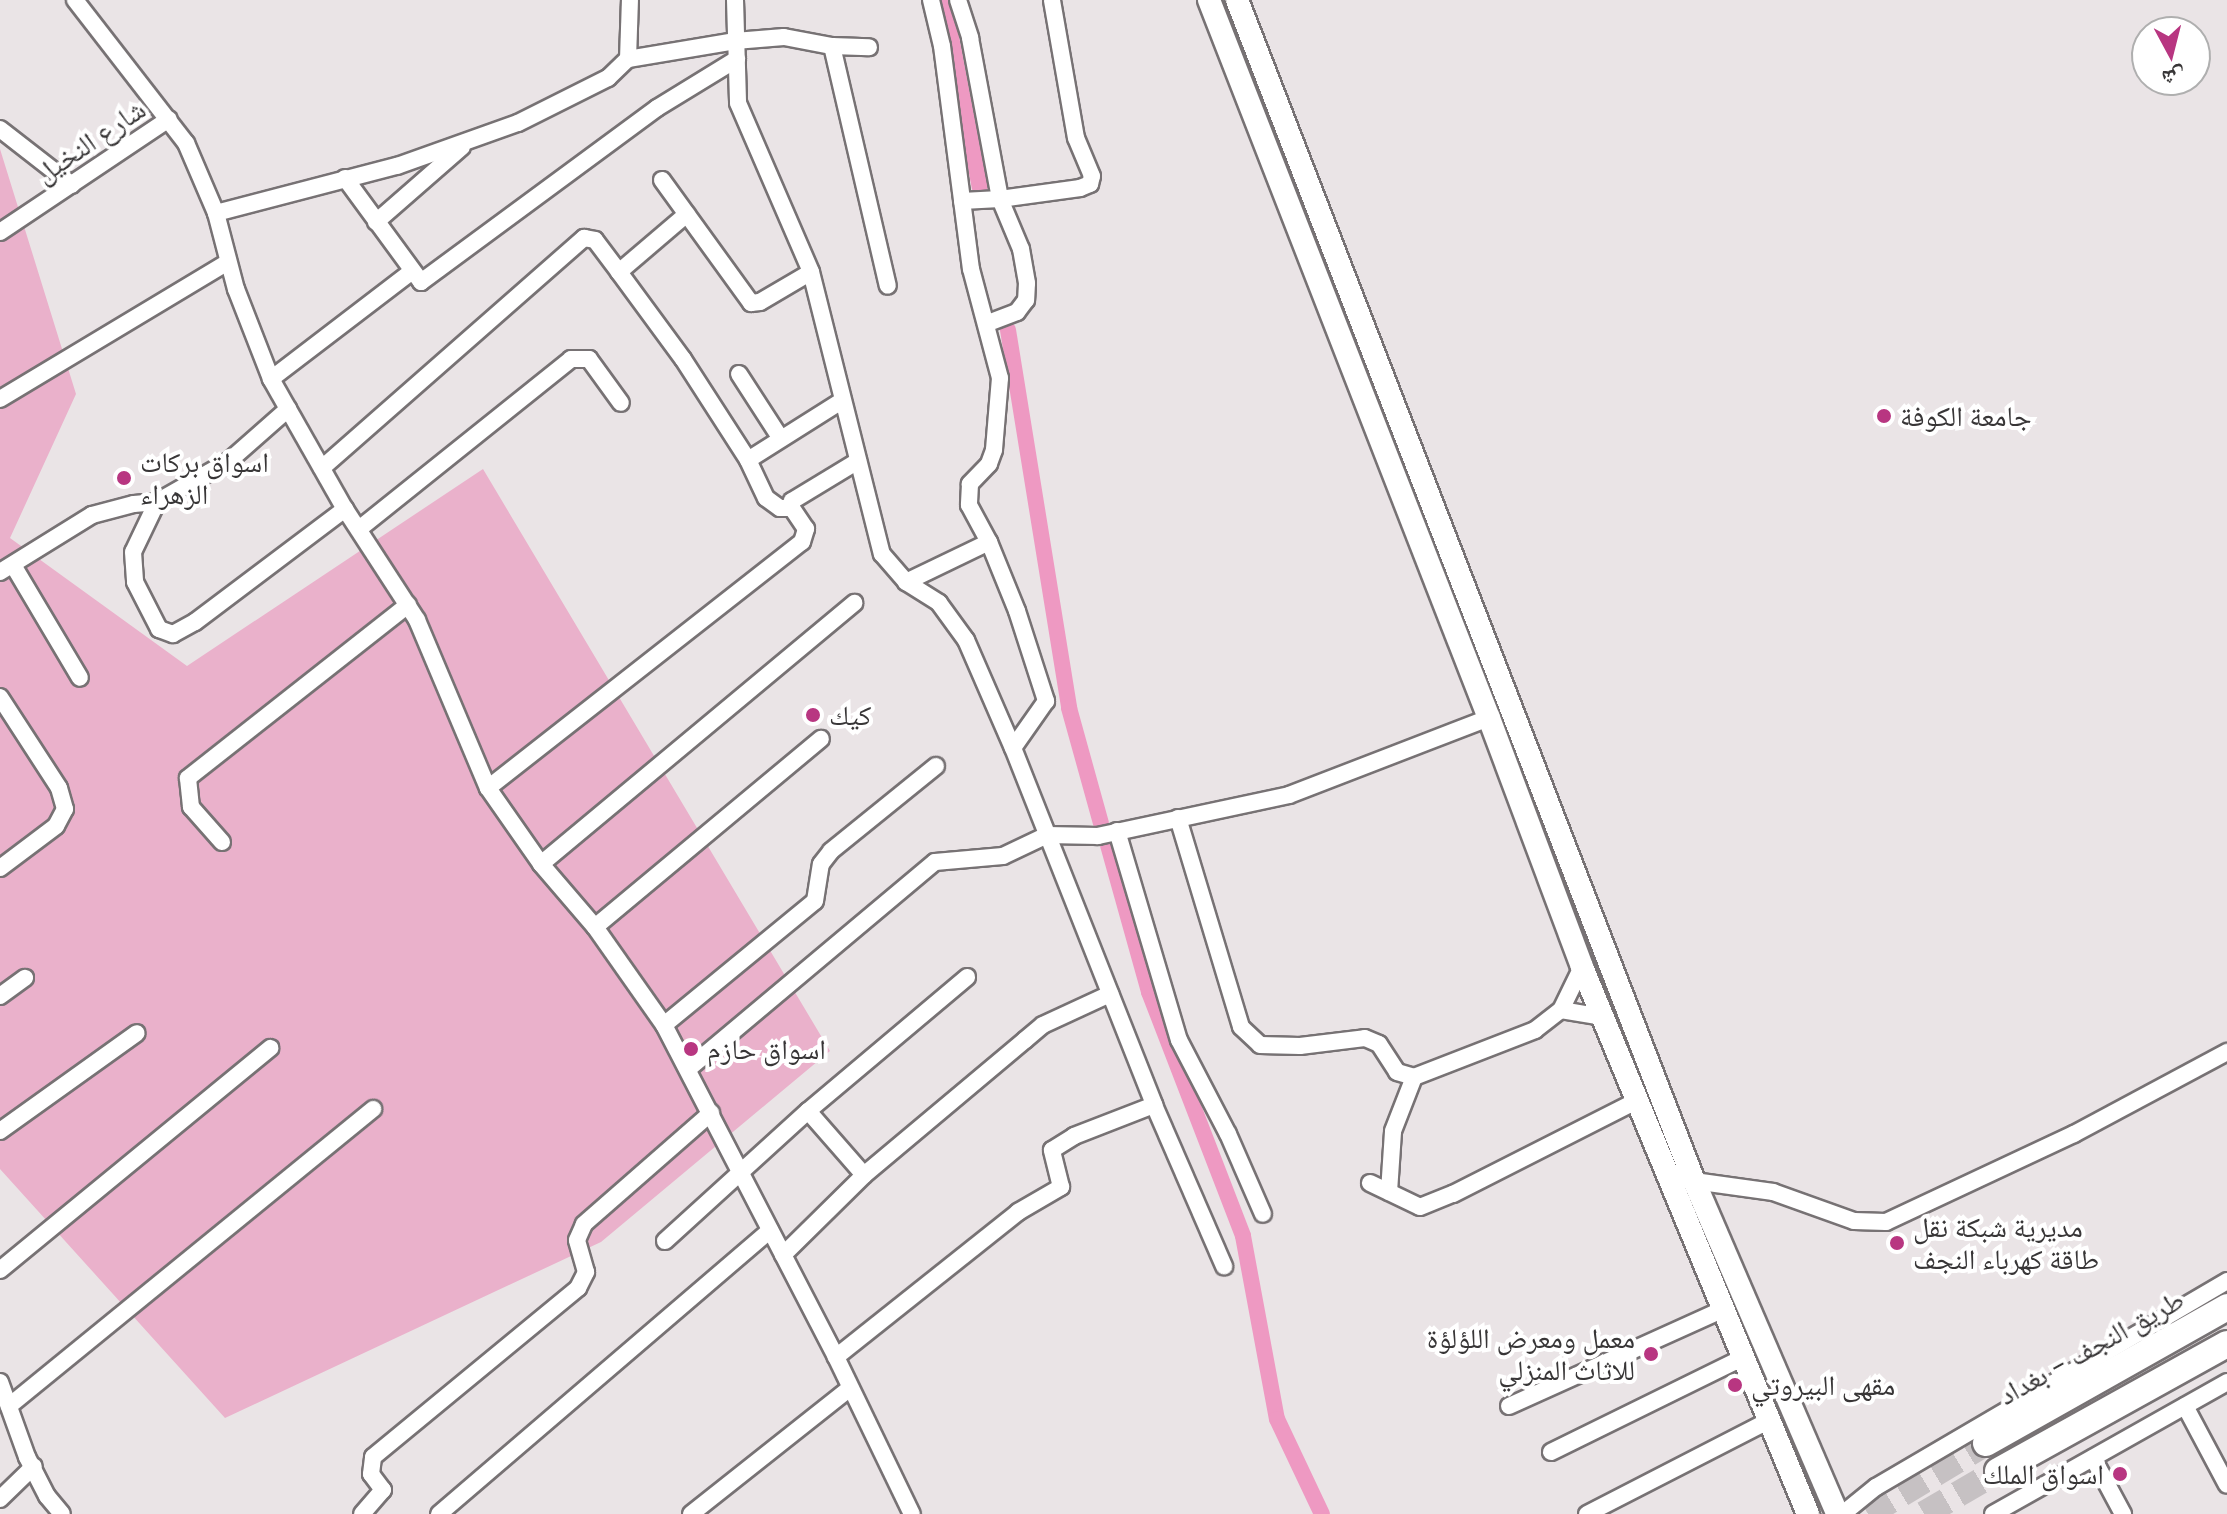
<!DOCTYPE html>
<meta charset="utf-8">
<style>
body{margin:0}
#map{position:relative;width:2227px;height:1514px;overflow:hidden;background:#eae4e6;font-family:Merriweather,"Noto Naskh Arabic",serif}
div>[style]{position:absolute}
.green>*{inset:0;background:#eab1cb}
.canal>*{height:16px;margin:-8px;padding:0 8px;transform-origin:8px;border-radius:8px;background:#ee99c2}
.primary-tunnel>*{height:26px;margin-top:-13px;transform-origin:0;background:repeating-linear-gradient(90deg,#c6c1c3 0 26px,transparent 0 39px)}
.roads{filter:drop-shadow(2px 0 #777274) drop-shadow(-2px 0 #777274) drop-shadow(0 2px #777274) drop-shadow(0 -2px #777274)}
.minor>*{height:16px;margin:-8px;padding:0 8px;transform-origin:8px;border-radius:8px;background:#fff}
.secondary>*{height:22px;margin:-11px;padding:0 11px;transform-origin:11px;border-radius:11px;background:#fff}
.primary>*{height:26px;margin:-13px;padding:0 13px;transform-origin:13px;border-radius:13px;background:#fff}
.dots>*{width:22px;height:22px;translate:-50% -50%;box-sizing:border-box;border:4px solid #fff;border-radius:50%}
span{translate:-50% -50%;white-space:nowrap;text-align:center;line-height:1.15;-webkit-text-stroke:8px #fff;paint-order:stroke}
.street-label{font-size:28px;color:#383637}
.poi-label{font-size:28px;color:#383637}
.left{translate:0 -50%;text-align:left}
.right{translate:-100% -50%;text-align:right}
.north{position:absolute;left:2131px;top:16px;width:80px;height:80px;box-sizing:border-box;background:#fff;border:2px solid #afafaf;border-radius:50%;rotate:173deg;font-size:22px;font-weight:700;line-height:32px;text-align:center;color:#383637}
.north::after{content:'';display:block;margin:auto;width:28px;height:36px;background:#b83681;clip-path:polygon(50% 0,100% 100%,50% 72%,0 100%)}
</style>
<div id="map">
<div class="green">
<div style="clip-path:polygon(0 149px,76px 394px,10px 538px,187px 666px,483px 469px,830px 1051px,601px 1242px,225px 1418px,0 1169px)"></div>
</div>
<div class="canal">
<div style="left:944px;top:0;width:191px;rotate:79.2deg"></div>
<div style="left:1008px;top:330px;width:383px;rotate:80.8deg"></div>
<div style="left:1069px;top:708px;width:119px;rotate:74.5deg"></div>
<div style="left:1108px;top:845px;width:153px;rotate:74.4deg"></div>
<div style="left:1149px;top:992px;width:261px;rotate:68.9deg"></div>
<div style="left:1243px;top:1236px;width:186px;rotate:79.5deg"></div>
<div style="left:1277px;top:1419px;width:105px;rotate:64.7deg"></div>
</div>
<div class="primary-tunnel">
<div style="left:1868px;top:1514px;width:138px;rotate:-31deg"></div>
<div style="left:1924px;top:1514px;width:86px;rotate:-30.2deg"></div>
</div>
<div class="roads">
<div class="minor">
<div style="left:75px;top:0;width:181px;rotate:52.2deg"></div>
<div style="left:186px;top:143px;width:76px;rotate:66.8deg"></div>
<div style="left:216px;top:213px;width:79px;rotate:75.3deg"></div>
<div style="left:236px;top:289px;width:97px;rotate:68.7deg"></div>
<div style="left:271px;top:379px;width:150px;rotate:60.4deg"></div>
<div style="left:345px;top:509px;width:132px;rotate:57deg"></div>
<div style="left:417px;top:620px;width:182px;rotate:67.1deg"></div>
<div style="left:488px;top:788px;width:93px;rotate:55.1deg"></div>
<div style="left:541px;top:864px;width:83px;rotate:49.4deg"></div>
<div style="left:595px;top:927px;width:120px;rotate:54.9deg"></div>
<div style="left:664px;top:1025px;width:374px;rotate:62.6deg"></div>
<div style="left:836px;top:1357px;width:174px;rotate:64.2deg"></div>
<div style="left:735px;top:0;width:103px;rotate:88.3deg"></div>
<div style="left:738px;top:103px;width:184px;rotate:66.6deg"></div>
<div style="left:811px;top:272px;width:291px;rotate:75.9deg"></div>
<div style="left:882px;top:554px;width:37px;rotate:49deg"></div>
<div style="left:906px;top:582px;width:39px;rotate:32deg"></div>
<div style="left:939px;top:603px;width:46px;rotate:53.9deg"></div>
<div style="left:966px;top:640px;width:118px;rotate:66.5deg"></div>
<div style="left:1013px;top:748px;width:384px;rotate:68.4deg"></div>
<div style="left:1154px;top:1105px;width:176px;rotate:66.5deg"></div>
<div style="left:931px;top:0;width:47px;rotate:76.6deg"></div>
<div style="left:942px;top:46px;width:225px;rotate:82.6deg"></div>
<div style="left:971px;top:269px;width:113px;rotate:75.1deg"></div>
<div style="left:1000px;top:378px;width:72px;rotate:94.8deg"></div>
<div style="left:994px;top:450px;width:15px;rotate:110deg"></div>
<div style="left:989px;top:464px;width:28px;rotate:134deg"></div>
<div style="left:970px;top:484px;width:21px;rotate:93deg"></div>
<div style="left:969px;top:505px;width:42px;rotate:61.6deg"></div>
<div style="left:989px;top:542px;width:74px;rotate:67.9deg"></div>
<div style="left:1017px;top:611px;width:95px;rotate:72.1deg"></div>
<div style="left:1046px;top:701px;width:57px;rotate:125.1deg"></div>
<div style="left:958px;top:0;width:40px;rotate:72deg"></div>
<div style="left:970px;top:38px;width:164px;rotate:79.4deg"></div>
<div style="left:1000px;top:199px;width:54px;rotate:67.2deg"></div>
<div style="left:1021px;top:249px;width:35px;rotate:80deg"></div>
<div style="left:1027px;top:283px;width:17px;rotate:93deg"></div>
<div style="left:1026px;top:300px;width:15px;rotate:127deg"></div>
<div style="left:1017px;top:312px;width:33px;rotate:159deg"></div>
<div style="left:832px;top:46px;width:246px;rotate:76.9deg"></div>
<div style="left:628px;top:59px;width:59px;rotate:-88.1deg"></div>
<div style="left:0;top:129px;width:91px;rotate:37.9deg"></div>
<div style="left:345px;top:178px;width:129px;rotate:53.8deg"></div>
<div style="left:421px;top:282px;width:293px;rotate:-36.4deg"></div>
<div style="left:657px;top:108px;width:94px;rotate:-31.5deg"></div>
<div style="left:662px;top:180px;width:152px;rotate:54.1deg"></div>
<div style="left:751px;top:303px;width:9px;rotate:-6deg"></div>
<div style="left:760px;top:302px;width:59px;rotate:-30.5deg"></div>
<div style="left:962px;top:201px;width:38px;rotate:-3deg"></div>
<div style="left:1000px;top:199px;width:81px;rotate:-7.8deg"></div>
<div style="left:1080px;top:188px;width:11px;rotate:-22deg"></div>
<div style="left:1090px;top:184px;width:8px;rotate:-76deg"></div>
<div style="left:1092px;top:176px;width:41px;rotate:-112.8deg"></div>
<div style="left:1076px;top:138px;width:140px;rotate:-99.9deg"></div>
<div style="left:216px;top:213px;width:187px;rotate:-14.6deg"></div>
<div style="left:397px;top:166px;width:128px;rotate:-19.6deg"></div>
<div style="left:518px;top:123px;width:101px;rotate:-26.6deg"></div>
<div style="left:608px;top:78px;width:28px;rotate:-44deg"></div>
<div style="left:628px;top:59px;width:109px;rotate:-9.5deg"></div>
<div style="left:735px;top:41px;width:49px;rotate:-4.7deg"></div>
<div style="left:784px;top:37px;width:49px;rotate:10.6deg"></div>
<div style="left:832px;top:46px;width:37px;rotate:2deg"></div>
<div style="left:376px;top:222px;width:114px;rotate:-41.1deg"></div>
<div style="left:0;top:232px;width:203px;rotate:-33.8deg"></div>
<div style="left:619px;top:272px;width:108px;rotate:53.7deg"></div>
<div style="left:683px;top:359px;width:120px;rotate:57.2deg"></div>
<div style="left:748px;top:460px;width:42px;rotate:64.7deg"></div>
<div style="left:766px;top:498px;width:17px;rotate:36deg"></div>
<div style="left:780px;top:508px;width:12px"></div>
<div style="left:739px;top:374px;width:77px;rotate:57.1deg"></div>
<div style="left:271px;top:379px;width:176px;rotate:-37.4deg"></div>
<div style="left:0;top:399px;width:266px;rotate:-31deg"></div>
<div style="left:748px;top:460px;width:112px;rotate:-32.3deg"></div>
<div style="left:322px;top:468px;width:349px;rotate:-41.3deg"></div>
<div style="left:584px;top:238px;width:11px;rotate:10deg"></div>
<div style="left:595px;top:240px;width:40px;rotate:53deg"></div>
<div style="left:619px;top:272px;width:89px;rotate:-40.5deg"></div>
<div style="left:157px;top:502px;width:55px;rotate:115.6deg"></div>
<div style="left:133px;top:552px;width:30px;rotate:86deg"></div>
<div style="left:135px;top:582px;width:53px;rotate:62.9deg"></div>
<div style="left:159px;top:629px;width:15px;rotate:20deg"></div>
<div style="left:173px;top:634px;width:25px;rotate:-29deg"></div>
<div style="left:195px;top:622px;width:188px;rotate:-37deg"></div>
<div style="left:359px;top:529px;width:272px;rotate:-38.7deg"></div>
<div style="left:571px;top:359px;width:18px"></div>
<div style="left:589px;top:359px;width:54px;rotate:54deg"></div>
<div style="left:13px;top:565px;width:131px;rotate:59.3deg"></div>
<div style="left:0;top:572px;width:108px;rotate:-31.8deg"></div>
<div style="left:92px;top:515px;width:43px;rotate:-14.7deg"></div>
<div style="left:134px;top:504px;width:23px;rotate:-5deg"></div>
<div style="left:157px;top:502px;width:83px;rotate:-29.7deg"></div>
<div style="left:229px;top:461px;width:79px;rotate:-41.4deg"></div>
<div style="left:906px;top:582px;width:92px;rotate:-25.7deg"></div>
<div style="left:0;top:697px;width:108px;rotate:57deg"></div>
<div style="left:59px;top:788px;width:22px;rotate:74deg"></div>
<div style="left:65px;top:809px;width:19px;rotate:118deg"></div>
<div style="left:56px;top:826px;width:70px;rotate:143.1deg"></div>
<div style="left:488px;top:788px;width:399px;rotate:-38.1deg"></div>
<div style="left:802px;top:542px;width:14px;rotate:-73deg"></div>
<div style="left:806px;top:529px;width:25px;rotate:-124deg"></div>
<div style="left:792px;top:508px;width:7px;rotate:-90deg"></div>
<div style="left:792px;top:501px;width:77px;rotate:-31.2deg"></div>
<div style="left:1178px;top:818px;width:218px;rotate:73.2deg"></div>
<div style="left:1241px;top:1027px;width:26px;rotate:43deg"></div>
<div style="left:1260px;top:1045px;width:40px;rotate:1.4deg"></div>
<div style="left:1300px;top:1046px;width:65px;rotate:-7deg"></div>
<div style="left:1365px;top:1038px;width:15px;rotate:23deg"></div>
<div style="left:1379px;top:1044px;width:33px;rotate:57deg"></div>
<div style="left:1397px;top:1072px;width:18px;rotate:16deg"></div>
<div style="left:1414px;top:1077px;width:130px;rotate:-21.2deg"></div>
<div style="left:1535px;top:1030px;width:33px;rotate:-38deg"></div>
<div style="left:1561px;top:1010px;width:48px;rotate:-64deg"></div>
<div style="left:1117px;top:831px;width:218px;rotate:73.5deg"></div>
<div style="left:1179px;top:1040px;width:106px;rotate:62.5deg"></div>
<div style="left:1228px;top:1134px;width:87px;rotate:66.4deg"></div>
<div style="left:222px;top:842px;width:47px;rotate:-131.5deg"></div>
<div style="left:191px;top:807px;width:29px;rotate:-96deg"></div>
<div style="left:188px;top:778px;width:280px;rotate:-38.2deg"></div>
<div style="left:541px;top:864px;width:408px;rotate:-39.8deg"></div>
<div style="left:595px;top:927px;width:294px;rotate:-39.8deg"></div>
<div style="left:0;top:996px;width:31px;rotate:-36deg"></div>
<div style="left:1561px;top:1010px;width:43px;rotate:9.5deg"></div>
<div style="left:664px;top:1025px;width:195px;rotate:-39.4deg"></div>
<div style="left:815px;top:901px;width:37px;rotate:-81deg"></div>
<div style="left:821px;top:864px;width:16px;rotate:-52deg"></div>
<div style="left:831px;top:851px;width:135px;rotate:-39deg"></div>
<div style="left:688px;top:1069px;width:322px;rotate:-40deg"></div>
<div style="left:935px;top:862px;width:68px;rotate:-5deg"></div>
<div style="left:1003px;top:856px;width:49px;rotate:-25.5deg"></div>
<div style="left:1047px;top:835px;width:51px;rotate:1.1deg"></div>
<div style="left:1098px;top:836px;width:195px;rotate:-12.1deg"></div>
<div style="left:1289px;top:795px;width:214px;rotate:-21.1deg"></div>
<div style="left:808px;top:1111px;width:85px;rotate:48.8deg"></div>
<div style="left:0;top:1131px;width:168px;rotate:-35.6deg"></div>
<div style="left:1694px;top:1181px;width:80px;rotate:7.9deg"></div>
<div style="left:1773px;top:1192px;width:86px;rotate:19.7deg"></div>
<div style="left:1854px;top:1221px;width:32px;rotate:2deg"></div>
<div style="left:1886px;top:1222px;width:208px;rotate:-25.1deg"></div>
<div style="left:2074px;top:1134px;width:174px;rotate:-28.2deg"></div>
<div style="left:1370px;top:1183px;width:55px;rotate:25.6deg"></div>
<div style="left:1420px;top:1207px;width:35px;rotate:-22deg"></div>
<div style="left:1453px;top:1194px;width:208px;rotate:-26.9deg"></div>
<div style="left:1389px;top:1192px;width:61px;rotate:-86.2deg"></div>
<div style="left:1393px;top:1131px;width:58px;rotate:-68.7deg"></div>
<div style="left:665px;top:1241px;width:193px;rotate:-42.3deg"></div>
<div style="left:808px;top:1111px;width:208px;rotate:-40.1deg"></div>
<div style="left:783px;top:1255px;width:114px;rotate:-44.6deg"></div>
<div style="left:864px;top:1175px;width:210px;rotate:-40deg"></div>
<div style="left:1025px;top:1040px;width:23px;rotate:-40deg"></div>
<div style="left:1043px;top:1025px;width:74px;rotate:-24.8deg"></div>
<div style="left:0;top:1270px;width:350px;rotate:-39.4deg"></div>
<div style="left:836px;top:1357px;width:233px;rotate:-38.5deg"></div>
<div style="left:1018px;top:1212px;width:50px;rotate:-30.2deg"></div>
<div style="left:1061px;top:1187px;width:38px;rotate:-104deg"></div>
<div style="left:1052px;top:1150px;width:26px;rotate:-32deg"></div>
<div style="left:1074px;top:1136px;width:86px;rotate:-21.2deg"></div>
<div style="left:0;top:1382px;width:80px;rotate:70.2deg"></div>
<div style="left:27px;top:1457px;width:44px;rotate:62.9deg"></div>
<div style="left:47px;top:1496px;width:23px;rotate:50deg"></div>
<div style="left:9px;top:1406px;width:470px;rotate:-39.2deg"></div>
<div style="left:1509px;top:1406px;width:236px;rotate:-24.3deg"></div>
<div style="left:2185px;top:1406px;width:89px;rotate:62deg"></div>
<div style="left:1551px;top:1452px;width:215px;rotate:-26.2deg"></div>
<div style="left:2093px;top:1458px;width:64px;rotate:61.8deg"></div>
<div style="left:0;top:1499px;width:47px;rotate:-44.1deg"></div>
<div style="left:1845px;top:1512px;width:40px;rotate:-39deg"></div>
<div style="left:1876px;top:1487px;width:407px;rotate:-30.4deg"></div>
<div style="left:362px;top:1514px;width:32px;rotate:-49deg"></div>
<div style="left:383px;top:1490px;width:20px;rotate:-127deg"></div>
<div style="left:371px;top:1474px;width:17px;rotate:-83deg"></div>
<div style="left:373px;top:1457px;width:266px;rotate:-39.5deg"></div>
<div style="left:578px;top:1288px;width:18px;rotate:-63deg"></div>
<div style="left:586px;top:1272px;width:33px;rotate:-106deg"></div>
<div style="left:577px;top:1240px;width:17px;rotate:-66deg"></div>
<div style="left:584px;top:1224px;width:169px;rotate:-41.2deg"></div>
<div style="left:439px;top:1514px;width:436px;rotate:-40.6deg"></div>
<div style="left:691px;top:1514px;width:203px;rotate:-38.4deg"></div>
<div style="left:1587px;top:1514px;width:206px;rotate:-27.2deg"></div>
<div style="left:1993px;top:1514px;width:269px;rotate:-29.4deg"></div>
</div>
<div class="secondary">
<div style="left:1209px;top:0;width:771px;rotate:68.7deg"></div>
<div style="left:1489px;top:718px;width:266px;rotate:69.5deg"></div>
<div style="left:1582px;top:967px;width:592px;rotate:67.55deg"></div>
<div style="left:1237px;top:0;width:1266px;rotate:68.85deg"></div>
<div style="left:1694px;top:1181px;width:359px;rotate:66.7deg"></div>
</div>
<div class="primary">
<div style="left:1986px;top:1443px;width:277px;rotate:-29.4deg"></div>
<div style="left:1998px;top:1471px;width:262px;rotate:-29deg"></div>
</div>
</div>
<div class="dots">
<div style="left:1884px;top:416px;background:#b83681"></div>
<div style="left:124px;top:478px;background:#b83681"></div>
<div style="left:813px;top:715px;background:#b83681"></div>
<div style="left:691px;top:1049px;background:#b83681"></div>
<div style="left:1897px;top:1243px;background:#b83681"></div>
<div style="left:1651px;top:1354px;background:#b83681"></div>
<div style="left:1735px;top:1385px;background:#b83681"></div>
<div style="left:2120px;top:1474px;background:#b83681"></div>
</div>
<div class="street-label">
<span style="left:90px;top:141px;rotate:-34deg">شارع النخيل</span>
<span style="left:2091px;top:1347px;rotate:-29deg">طريق النجف - بغداد</span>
</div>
<div class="poi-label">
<span class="left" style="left:1900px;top:416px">جامعة الكوفة</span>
<span class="left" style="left:140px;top:478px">اسواق بركات<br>الزهراء</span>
<span class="left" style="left:829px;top:715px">كيك</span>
<span class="left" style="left:707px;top:1049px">اسواق حازم</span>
<span class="left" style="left:1913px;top:1243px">مديرية شبكة نقل<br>طاقة كهرباء النجف</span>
<span class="right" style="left:1635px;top:1354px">معمل ومعرض اللؤلؤة<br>للاثاث المنزلي</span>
<span class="left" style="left:1751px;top:1385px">مقهى البيروتي</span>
<span class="right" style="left:2104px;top:1474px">اسواق الملك</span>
</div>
<div class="north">ش</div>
</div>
